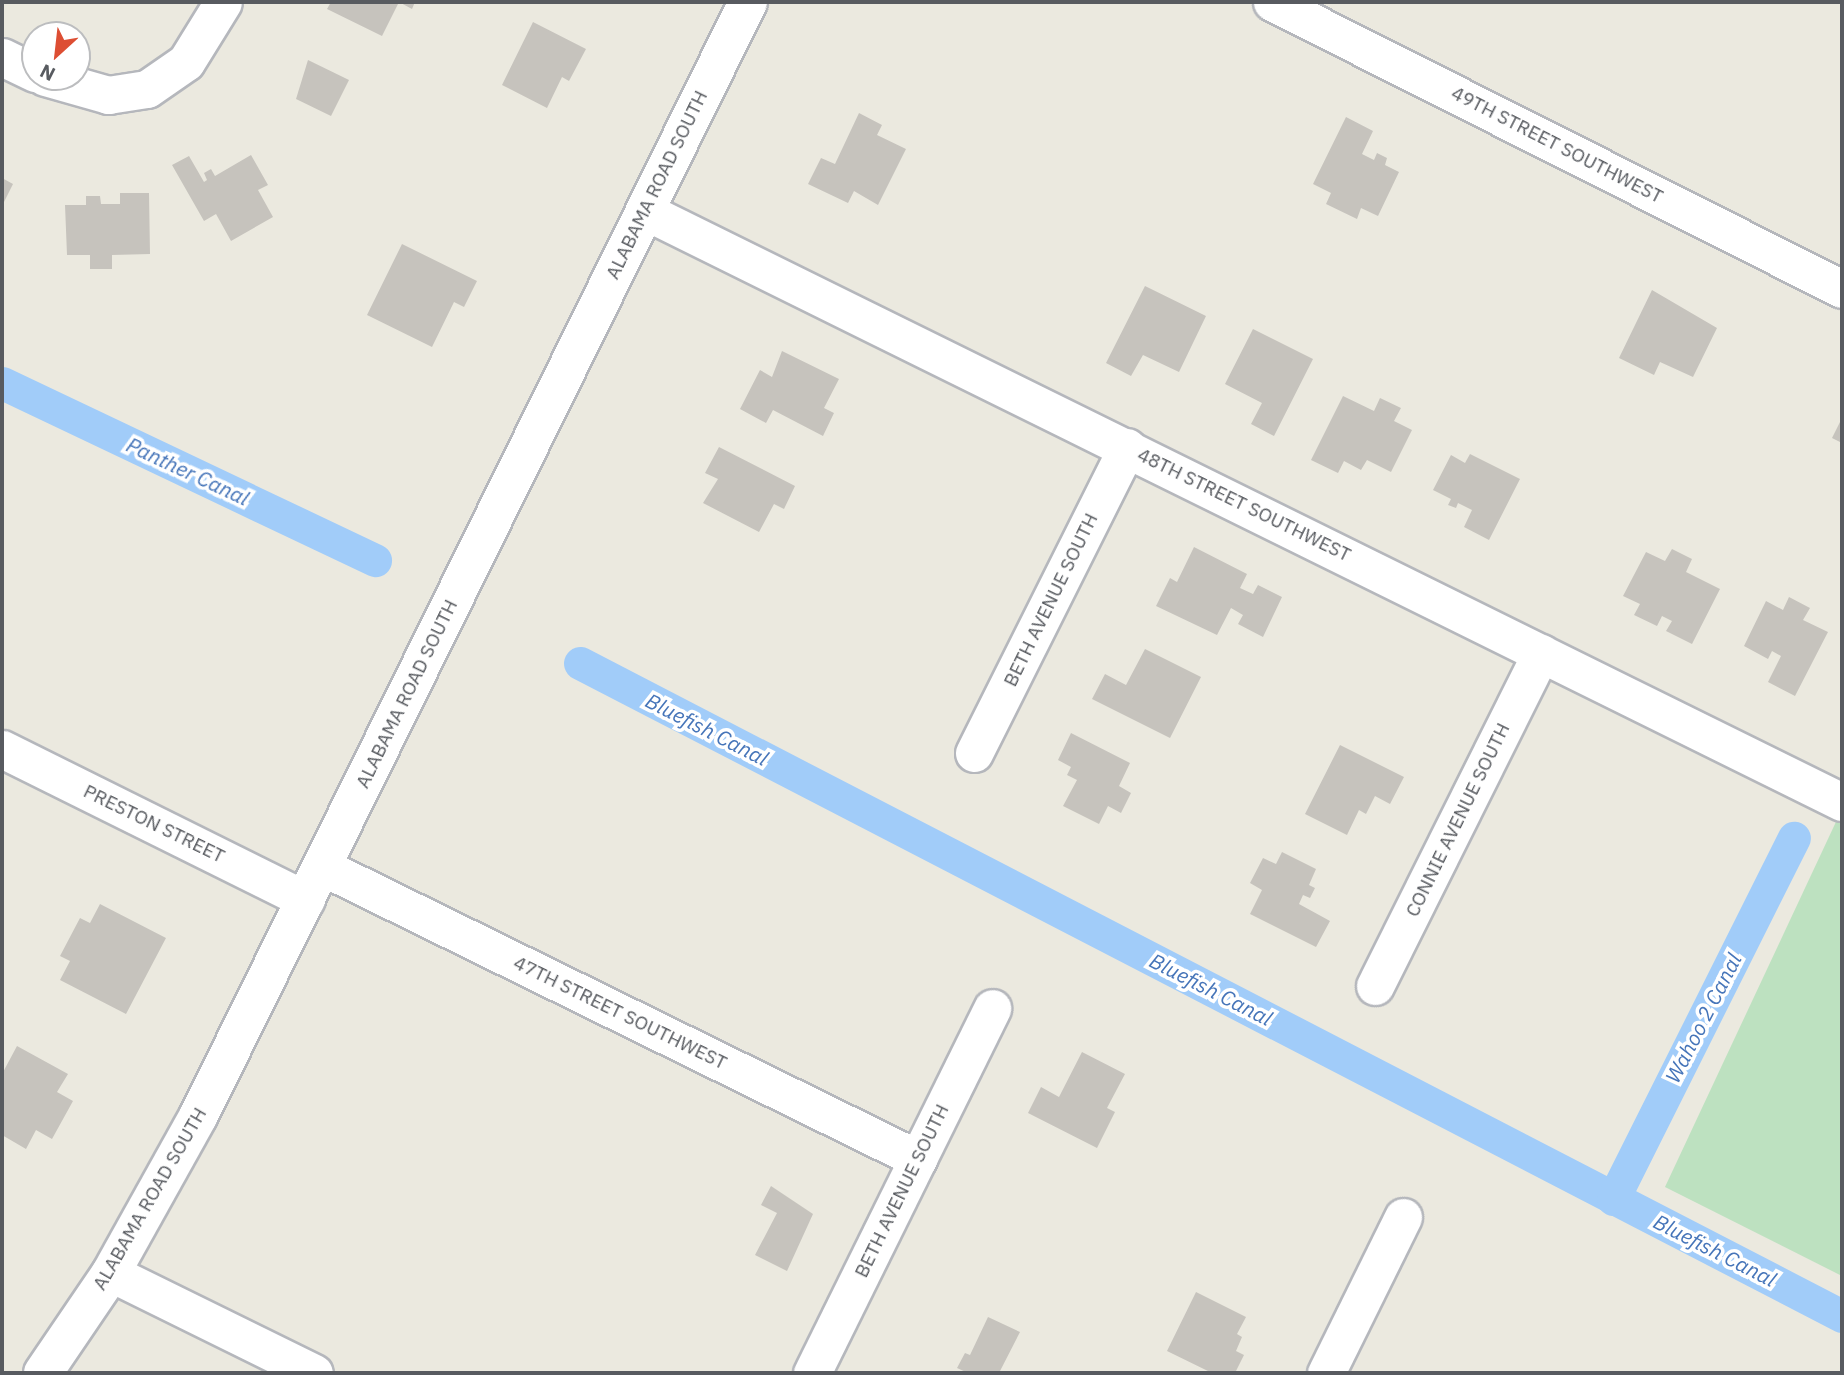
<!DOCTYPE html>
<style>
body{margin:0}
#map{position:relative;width:1844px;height:1375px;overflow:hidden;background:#ebe9df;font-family:"IBM Plex Sans",sans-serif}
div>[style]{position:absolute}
.green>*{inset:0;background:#bde1c0}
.canal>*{height:33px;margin:-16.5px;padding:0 16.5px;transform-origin:16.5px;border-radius:16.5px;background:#a1ccf9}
.building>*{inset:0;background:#c6c3bd}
.roads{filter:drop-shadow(2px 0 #b5b7bc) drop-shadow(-2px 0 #b5b7bc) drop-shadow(0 2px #b5b7bc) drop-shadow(0 -2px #b5b7bc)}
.minor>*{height:37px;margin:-18.5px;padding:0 18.5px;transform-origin:18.5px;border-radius:18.5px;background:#fff}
.tertiary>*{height:38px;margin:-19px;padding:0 19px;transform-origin:19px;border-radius:19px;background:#fff}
span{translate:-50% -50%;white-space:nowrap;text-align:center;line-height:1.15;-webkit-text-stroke:7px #fff;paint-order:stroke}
.street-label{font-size:19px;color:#585b60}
.water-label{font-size:21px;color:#4675b9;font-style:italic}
.frame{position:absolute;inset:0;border:4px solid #585b60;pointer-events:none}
.north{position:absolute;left:21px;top:21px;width:70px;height:70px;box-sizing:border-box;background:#fff;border:2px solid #bcbdbf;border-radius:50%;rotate:207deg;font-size:19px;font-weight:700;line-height:28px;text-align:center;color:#585b60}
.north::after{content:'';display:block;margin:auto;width:24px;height:32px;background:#dd4e33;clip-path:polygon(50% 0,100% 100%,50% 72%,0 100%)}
</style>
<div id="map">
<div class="green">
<div style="clip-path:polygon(1842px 809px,1842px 1276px,1665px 1187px)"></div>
</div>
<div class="canal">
<div style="left:2px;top:383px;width:413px;rotate:25.4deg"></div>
<div style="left:580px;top:663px;width:1421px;rotate:27.36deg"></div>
<div style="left:1613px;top:1199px;width:404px;rotate:-63.4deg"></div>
</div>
<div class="building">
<div style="clip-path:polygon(331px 2px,415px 2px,412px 9px,399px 2px,382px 36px,327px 9px)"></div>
<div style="clip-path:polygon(533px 22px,586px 49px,569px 81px,562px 77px,547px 108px,502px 85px)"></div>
<div style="clip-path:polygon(308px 60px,349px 80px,331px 116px,296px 99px)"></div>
<div style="clip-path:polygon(859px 113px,882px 125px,877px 135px,906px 149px,878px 205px,854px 191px,848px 203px,808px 184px,821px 158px,835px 164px)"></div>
<div style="clip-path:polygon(1346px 117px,1373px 131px,1362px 154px,1374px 160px,1377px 153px,1387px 158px,1385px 165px,1399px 172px,1378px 216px,1361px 208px,1357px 219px,1326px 204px,1331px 193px,1313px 184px)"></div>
<div style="clip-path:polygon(251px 155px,268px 185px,258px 190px,273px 217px,231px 241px,216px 214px,204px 221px,172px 165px,189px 156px,204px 182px,207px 180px,204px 173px,211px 169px,215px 176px)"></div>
<div style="clip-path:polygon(2px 178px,13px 184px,2px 206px)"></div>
<div style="clip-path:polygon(120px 193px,149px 193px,150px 254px,112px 255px,112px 269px,90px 269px,90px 255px,67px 255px,65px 205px,86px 205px,86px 196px,100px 196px,101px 204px,120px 204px)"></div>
<div style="clip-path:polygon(402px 244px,477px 281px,464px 307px,454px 302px,432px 347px,367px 315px)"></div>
<div style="clip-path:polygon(1145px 286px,1206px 316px,1179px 372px,1143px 355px,1131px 376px,1106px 363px)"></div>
<div style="clip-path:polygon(1652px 290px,1717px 328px,1693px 377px,1660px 362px,1654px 375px,1619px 358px)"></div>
<div style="clip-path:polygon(1253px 329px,1313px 359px,1274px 436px,1251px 424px,1262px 403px,1225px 384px)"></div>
<div style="clip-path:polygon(782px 351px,839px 379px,824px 408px,834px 413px,823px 436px,773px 410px,766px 423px,740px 409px,760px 370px,772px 377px)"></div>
<div style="clip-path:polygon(1343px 396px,1374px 411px,1380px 398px,1401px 408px,1394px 421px,1412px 430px,1391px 472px,1367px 460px,1361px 470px,1344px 461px,1338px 473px,1311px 460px)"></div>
<div style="clip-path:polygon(1842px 418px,1842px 443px,1832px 438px)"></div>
<div style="clip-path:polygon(719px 447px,795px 486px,784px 509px,774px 504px,759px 532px,703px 503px,718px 479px,705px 473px)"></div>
<div style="clip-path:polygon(1470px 454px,1520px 479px,1489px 540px,1464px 527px,1472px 510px,1458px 503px,1456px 508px,1448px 505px,1451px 499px,1433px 490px,1451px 455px,1465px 463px)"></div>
<div style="clip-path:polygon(1194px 547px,1247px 574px,1240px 588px,1253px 594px,1258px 585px,1282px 597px,1263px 637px,1238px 624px,1243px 615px,1231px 608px,1217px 635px,1156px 606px,1170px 578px,1177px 582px)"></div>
<div style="clip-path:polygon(1672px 549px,1692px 559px,1686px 572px,1720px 589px,1692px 644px,1666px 631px,1672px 621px,1662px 616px,1657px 626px,1634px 615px,1640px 604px,1623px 596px,1646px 552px,1665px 561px)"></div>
<div style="clip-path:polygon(1789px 597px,1810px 608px,1803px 620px,1828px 632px,1795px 696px,1768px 682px,1781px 656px,1772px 651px,1768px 659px,1744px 646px,1766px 601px,1783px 610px)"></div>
<div style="clip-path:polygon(1145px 649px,1201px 677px,1170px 738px,1092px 699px,1105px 674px,1126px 685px)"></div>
<div style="clip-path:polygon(1071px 733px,1130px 763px,1119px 786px,1131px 793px,1121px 813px,1108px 806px,1099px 824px,1063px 806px,1077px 780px,1067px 775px,1071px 767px,1058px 760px)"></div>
<div style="clip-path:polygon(1340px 745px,1404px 777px,1390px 804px,1375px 796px,1366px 814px,1359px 810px,1347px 835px,1305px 814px)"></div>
<div style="clip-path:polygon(1282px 852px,1316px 869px,1309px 885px,1315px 888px,1310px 898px,1303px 895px,1299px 904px,1330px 921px,1316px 947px,1250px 914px,1262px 890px,1250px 883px,1263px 858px,1276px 864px)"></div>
<div style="clip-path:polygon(100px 904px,166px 938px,126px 1014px,60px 980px,70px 961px,60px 956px,80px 918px,90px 923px)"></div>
<div style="clip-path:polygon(17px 1046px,68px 1074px,57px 1092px,73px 1101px,52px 1139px,36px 1130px,26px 1149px,2px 1135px,2px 1074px)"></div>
<div style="clip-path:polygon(1082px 1052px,1125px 1074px,1107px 1108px,1115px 1112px,1097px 1148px,1028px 1113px,1041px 1087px,1059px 1097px)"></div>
<div style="clip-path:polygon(771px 1186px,813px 1214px,787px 1271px,755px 1255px,777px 1213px,761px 1205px)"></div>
<div style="clip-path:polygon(1196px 1292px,1246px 1317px,1237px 1334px,1242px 1337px,1236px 1351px,1244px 1355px,1235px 1373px,1212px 1373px,1167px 1351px)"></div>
<div style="clip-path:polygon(988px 1317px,1020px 1332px,999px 1373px,968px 1373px,957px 1368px,965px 1353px,970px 1355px)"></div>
</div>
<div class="roads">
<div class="minor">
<div style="left:1272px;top:2px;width:638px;rotate:26.73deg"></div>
<div style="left:2px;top:57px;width:37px;rotate:26deg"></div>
<div style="left:45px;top:77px;width:66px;rotate:15.9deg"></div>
<div style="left:108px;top:95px;width:39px;rotate:-9deg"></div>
<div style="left:147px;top:89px;width:47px;rotate:-34.7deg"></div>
<div style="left:186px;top:62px;width:70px;rotate:-58.3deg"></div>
<div style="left:645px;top:211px;width:1335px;rotate:26.28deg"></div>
<div style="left:2px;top:749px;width:339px;rotate:26.4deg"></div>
<div style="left:974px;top:753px;width:342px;rotate:-63.4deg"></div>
<div style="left:323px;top:867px;width:663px;rotate:26.14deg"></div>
<div style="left:1375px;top:986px;width:372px;rotate:-63.5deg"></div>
<div style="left:111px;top:1273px;width:226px;rotate:26.2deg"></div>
<div style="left:812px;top:1373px;width:407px;rotate:-63.7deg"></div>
<div style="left:1326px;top:1373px;width:174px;rotate:-63.7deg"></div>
</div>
<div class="tertiary">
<div style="left:43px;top:1373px;width:121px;rotate:-55.8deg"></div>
<div style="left:111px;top:1273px;width:179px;rotate:-60.9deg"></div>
<div style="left:198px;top:1117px;width:1243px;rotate:-63.74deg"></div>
</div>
</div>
<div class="street-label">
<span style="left:1557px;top:145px;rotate:27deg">49TH STREET SOUTHWEST</span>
<span style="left:657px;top:185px;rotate:-64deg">ALABAMA ROAD SOUTH</span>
<span style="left:1244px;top:505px;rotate:26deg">48TH STREET SOUTHWEST</span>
<span style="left:1051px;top:600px;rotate:-64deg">BETH AVENUE SOUTH</span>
<span style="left:407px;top:694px;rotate:-64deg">ALABAMA ROAD SOUTH</span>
<span style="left:1458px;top:820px;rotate:-64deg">CONNIE AVENUE SOUTH</span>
<span style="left:154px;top:824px;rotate:26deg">PRESTON STREET</span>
<span style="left:620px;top:1013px;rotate:26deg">47TH STREET SOUTHWEST</span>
<span style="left:902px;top:1191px;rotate:-64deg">BETH AVENUE SOUTH</span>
<span style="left:150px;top:1199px;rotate:-60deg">ALABAMA ROAD SOUTH</span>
</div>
<div class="water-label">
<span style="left:188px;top:471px;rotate:25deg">Panther Canal</span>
<span style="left:707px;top:729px;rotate:27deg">Bluefish Canal</span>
<span style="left:1211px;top:989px;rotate:27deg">Bluefish Canal</span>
<span style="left:1703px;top:1018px;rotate:-63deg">Wahoo 2 Canal</span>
<span style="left:1715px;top:1250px;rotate:27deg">Bluefish Canal</span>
</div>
<div class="frame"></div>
<div class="north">N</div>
</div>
